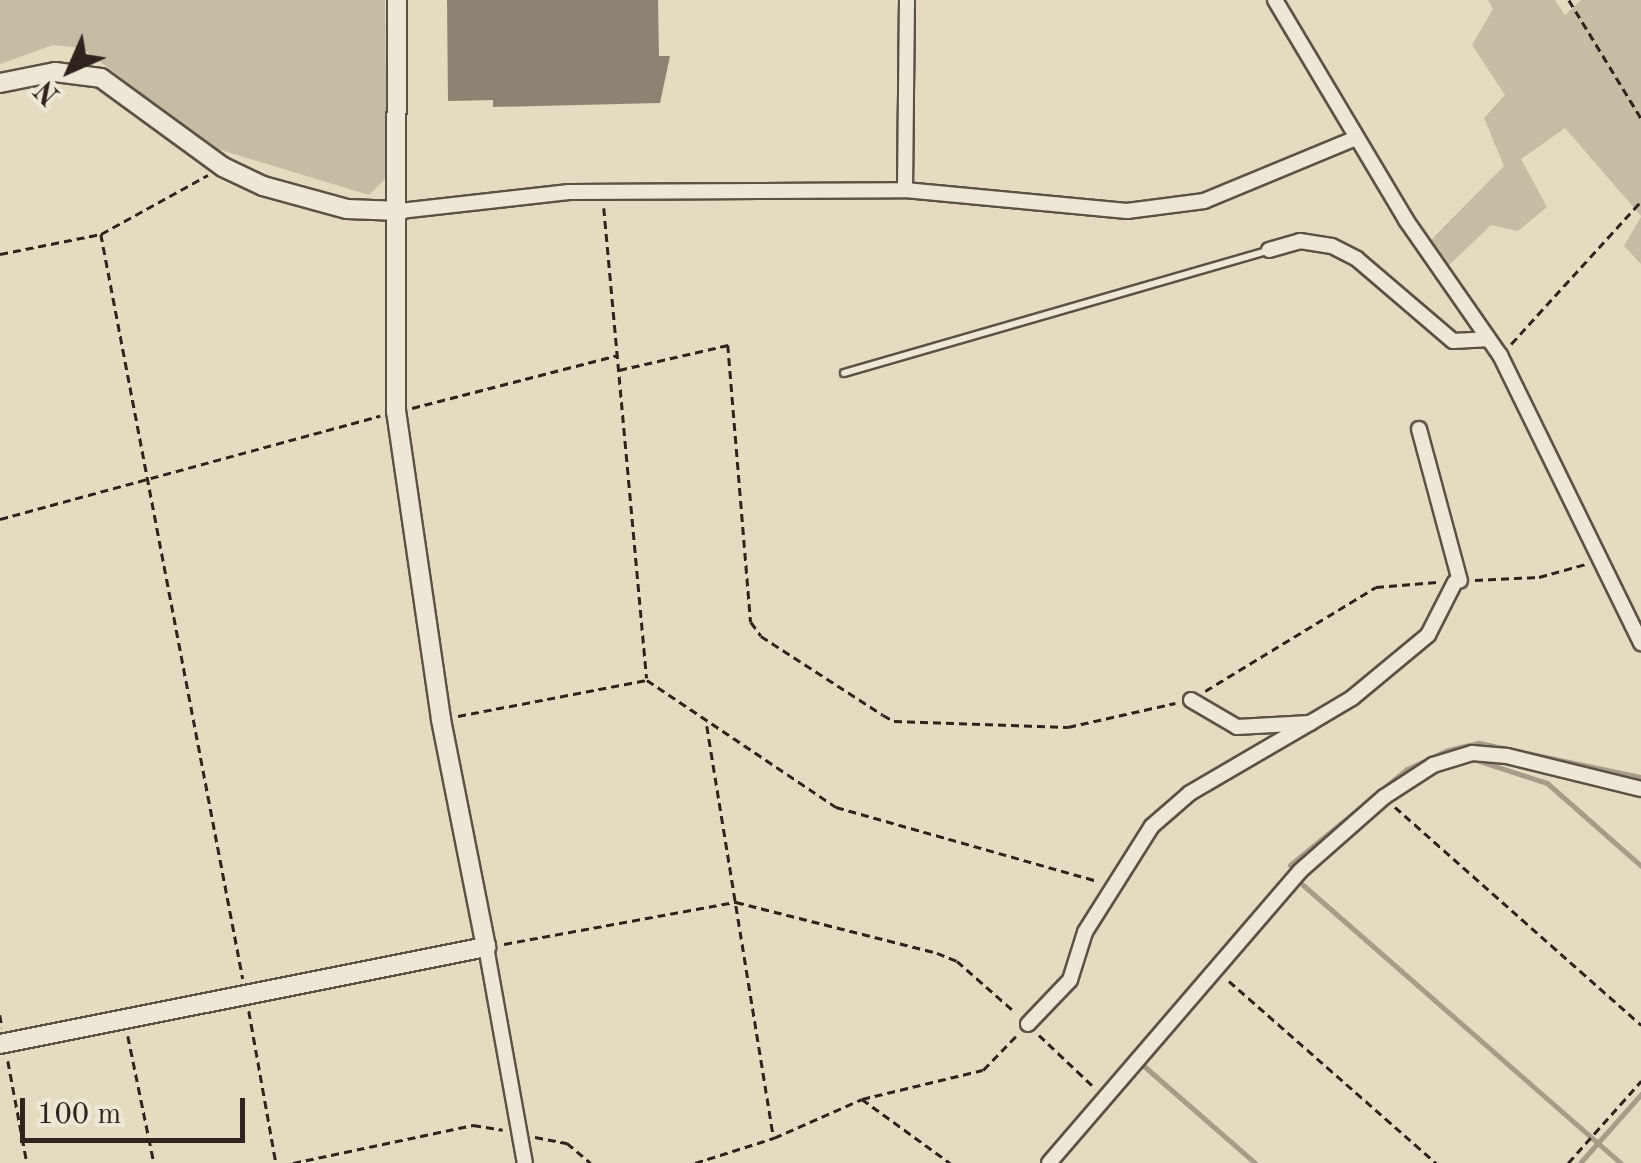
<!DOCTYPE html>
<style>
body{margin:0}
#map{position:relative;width:1641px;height:1163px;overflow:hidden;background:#e4dbc0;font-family:"Old Standard TT",serif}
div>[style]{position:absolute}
.green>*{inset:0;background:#c5bca4}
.stream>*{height:5px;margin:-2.5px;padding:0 2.5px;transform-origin:2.5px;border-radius:2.5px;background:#a79c89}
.building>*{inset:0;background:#8e8372}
.path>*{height:2.5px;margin-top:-1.25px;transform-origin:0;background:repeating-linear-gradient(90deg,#30231e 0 8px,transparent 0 13px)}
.roads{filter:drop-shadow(2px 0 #5d5146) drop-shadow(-2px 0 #5d5146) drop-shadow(0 2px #5d5146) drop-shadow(0 -2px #5d5146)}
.lane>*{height:6px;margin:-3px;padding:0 3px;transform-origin:3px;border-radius:3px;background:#ede8d6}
.street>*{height:14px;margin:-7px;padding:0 7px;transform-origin:7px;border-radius:7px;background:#ede8d6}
.secondary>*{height:18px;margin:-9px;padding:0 9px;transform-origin:9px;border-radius:9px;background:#ede8d6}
span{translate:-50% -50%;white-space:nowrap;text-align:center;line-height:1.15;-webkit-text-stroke:9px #ede8d6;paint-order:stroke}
.north{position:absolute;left:20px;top:20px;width:100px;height:100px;-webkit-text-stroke:8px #ede8d6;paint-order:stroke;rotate:225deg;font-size:28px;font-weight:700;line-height:40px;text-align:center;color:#30231e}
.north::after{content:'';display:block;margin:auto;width:35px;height:45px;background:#30231e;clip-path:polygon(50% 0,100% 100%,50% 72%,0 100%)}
.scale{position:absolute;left:20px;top:1098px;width:225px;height:45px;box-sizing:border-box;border:5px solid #30231e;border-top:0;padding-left:12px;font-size:30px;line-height:35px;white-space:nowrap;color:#30231e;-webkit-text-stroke:8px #ede8d6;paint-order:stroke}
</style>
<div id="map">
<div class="green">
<div style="clip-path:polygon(0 0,385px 0,387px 177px,369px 195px,211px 147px,82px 48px,53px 45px,0 64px)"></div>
<div style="clip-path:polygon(1488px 0,1555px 0,1565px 15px,1581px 0,1641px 0,1641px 216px,1565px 128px,1521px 159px,1547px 207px,1518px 231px,1491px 225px,1447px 267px,1431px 240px,1504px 166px,1484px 118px,1505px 95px,1472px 45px,1493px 9px)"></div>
<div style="clip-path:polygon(1641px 217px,1641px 264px,1624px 246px)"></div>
</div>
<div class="stream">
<div style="left:1470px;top:758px;width:81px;rotate:18deg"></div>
<div style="left:1547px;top:783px;width:125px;rotate:41.4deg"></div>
<div style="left:1290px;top:865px;width:151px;rotate:-39.4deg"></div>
<div style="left:1407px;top:769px;width:45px;rotate:-24.9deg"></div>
<div style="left:1448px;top:750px;width:32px;rotate:-13deg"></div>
<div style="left:1479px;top:743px;width:166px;rotate:11.9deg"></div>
<div style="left:1303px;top:885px;width:422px;rotate:41.2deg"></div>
<div style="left:1145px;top:1067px;width:146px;rotate:41.1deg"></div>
<div style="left:1580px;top:1163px;width:92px;rotate:-48.5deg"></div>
</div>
<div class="building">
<div style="clip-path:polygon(447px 0,658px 0,659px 56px,670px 56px,660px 103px,493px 107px,493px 100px,448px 101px)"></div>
</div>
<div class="path">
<div style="left:1569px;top:0;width:138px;rotate:58.6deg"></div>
<div style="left:604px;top:208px;width:472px;rotate:84.8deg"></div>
<div style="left:101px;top:234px;width:758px;rotate:79.21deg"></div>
<div style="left:0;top:254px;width:103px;rotate:-11.2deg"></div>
<div style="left:101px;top:234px;width:122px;rotate:-28.9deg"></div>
<div style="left:1511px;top:344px;width:193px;rotate:-47.7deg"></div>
<div style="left:619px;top:370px;width:112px;rotate:-12.9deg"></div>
<div style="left:728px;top:345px;width:278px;rotate:85.3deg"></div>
<div style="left:751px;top:622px;width:17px;rotate:54deg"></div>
<div style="left:761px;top:636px;width:145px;rotate:32.9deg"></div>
<div style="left:883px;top:715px;width:13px;rotate:29deg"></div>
<div style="left:894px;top:721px;width:174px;rotate:2deg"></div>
<div style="left:1068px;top:727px;width:110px;rotate:-12.6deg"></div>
<div style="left:412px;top:408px;width:213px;rotate:-14.4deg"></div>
<div style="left:0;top:519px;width:394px;rotate:-15.2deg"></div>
<div style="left:1475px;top:580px;width:64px;rotate:-2.7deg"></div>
<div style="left:1539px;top:577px;width:49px;rotate:-15.5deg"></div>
<div style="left:1205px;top:691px;width:200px;rotate:-31.3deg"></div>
<div style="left:1376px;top:587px;width:61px;rotate:-4.7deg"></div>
<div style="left:458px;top:716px;width:192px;rotate:-10.8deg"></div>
<div style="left:647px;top:680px;width:228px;rotate:33.9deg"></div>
<div style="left:836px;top:807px;width:271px;rotate:15.8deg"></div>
<div style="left:707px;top:726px;width:417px;rotate:80.8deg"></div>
<div style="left:1395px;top:807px;width:329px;rotate:41.5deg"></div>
<div style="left:504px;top:944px;width:236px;rotate:-10.3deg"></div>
<div style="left:736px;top:902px;width:207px;rotate:14.2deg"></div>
<div style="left:937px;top:953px;width:22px;rotate:22deg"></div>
<div style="left:957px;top:961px;width:77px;rotate:41.3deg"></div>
<div style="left:1229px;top:981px;width:276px;rotate:41.3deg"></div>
<div style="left:249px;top:1011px;width:154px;rotate:79.9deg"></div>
<div style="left:0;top:1015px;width:13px;rotate:81deg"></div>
<div style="left:1039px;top:1035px;width:77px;rotate:43.4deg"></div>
<div style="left:128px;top:1036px;width:130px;rotate:78.4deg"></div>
<div style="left:8px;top:1061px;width:104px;rotate:79.4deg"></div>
<div style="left:862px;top:1099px;width:109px;rotate:36deg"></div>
<div style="left:535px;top:1137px;width:33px;rotate:11deg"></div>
<div style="left:567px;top:1143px;width:31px;rotate:40deg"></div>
<div style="left:293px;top:1163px;width:184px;rotate:-11.9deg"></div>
<div style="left:473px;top:1125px;width:30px;rotate:9deg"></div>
<div style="left:695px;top:1163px;width:83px;rotate:-17.6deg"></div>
<div style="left:774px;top:1138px;width:96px;rotate:-23.9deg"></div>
<div style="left:862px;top:1099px;width:124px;rotate:-13.5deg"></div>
<div style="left:983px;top:1070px;width:47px;rotate:-45.9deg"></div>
<div style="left:1568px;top:1163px;width:110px;rotate:-48.3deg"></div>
</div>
<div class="roads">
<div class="lane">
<div style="left:844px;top:373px;width:442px;rotate:-16.1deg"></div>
</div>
<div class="street">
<div style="left:1275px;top:0;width:256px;rotate:59.2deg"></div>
<div style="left:1406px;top:220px;width:165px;rotate:55.2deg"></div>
<div style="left:1500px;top:355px;width:321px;rotate:63.9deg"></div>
<div style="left:905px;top:190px;width:190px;rotate:-89.4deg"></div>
<div style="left:400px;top:211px;width:170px;rotate:-6.4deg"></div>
<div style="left:569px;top:192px;width:336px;rotate:-0.3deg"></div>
<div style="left:905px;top:190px;width:223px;rotate:5.4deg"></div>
<div style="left:1127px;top:211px;width:78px;rotate:-7.4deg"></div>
<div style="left:1204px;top:201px;width:165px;rotate:-22.5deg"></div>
<div style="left:1269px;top:250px;width:32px;rotate:-16deg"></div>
<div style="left:1300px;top:241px;width:32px;rotate:9deg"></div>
<div style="left:1332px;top:246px;width:28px;rotate:27deg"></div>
<div style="left:1357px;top:259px;width:126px;rotate:40.5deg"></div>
<div style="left:1453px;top:341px;width:34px;rotate:-3deg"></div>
<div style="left:1419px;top:429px;width:157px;rotate:74.9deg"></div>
<div style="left:1191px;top:700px;width:53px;rotate:30.4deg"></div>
<div style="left:1237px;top:727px;width:73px;rotate:-3.1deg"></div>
<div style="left:1310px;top:723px;width:49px;rotate:-30.8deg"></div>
<div style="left:1352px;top:698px;width:99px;rotate:-39.7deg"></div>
<div style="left:1428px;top:635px;width:59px;rotate:-63deg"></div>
<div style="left:486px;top:947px;width:219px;rotate:79.8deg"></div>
<div style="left:1028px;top:1024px;width:61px;rotate:-46.3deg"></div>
<div style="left:1070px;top:980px;width:50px;rotate:-72.6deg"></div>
<div style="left:1085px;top:932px;width:125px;rotate:-57.7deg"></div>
<div style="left:1152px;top:826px;width:50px;rotate:-41deg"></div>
<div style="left:1190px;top:793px;width:139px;rotate:-30.3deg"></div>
<div style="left:1049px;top:1163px;width:385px;rotate:-49.3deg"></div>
<div style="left:1300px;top:871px;width:112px;rotate:-41.4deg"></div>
<div style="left:1384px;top:797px;width:59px;rotate:-33.1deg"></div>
<div style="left:1433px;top:765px;width:41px;rotate:-17.1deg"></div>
<div style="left:1472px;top:753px;width:35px;rotate:5deg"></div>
<div style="left:1507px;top:756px;width:138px;rotate:13.8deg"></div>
</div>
<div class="secondary">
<div style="left:0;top:83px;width:56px;rotate:-11.3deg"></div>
<div style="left:55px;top:72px;width:46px;rotate:7.4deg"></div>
<div style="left:101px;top:78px;width:151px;rotate:36.1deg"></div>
<div style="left:223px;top:167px;width:44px;rotate:25.4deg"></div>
<div style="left:263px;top:186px;width:87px;rotate:15.3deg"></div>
<div style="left:347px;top:209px;width:53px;rotate:2.2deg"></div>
<div style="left:0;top:1044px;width:496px;rotate:-11.3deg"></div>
<div style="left:486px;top:947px;width:232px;rotate:-101.2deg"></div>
<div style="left:441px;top:719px;width:310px;rotate:-98.3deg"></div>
<div style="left:396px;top:412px;width:412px;rotate:-89.9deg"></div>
</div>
</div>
<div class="north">N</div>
<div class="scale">100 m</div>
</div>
